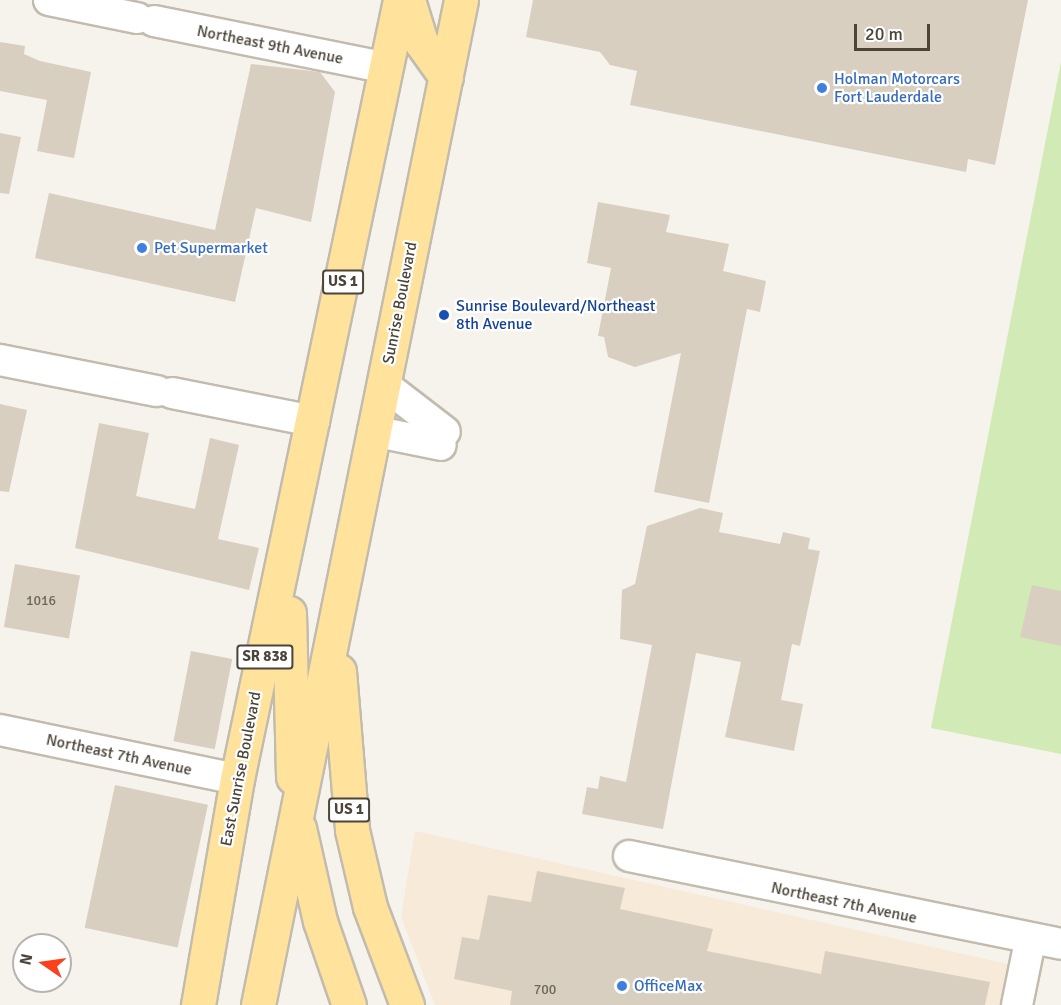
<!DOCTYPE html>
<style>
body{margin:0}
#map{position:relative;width:1061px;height:1005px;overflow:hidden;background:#f6f3ec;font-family:Signika,sans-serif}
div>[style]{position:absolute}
.commercial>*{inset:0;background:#f7ead8}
.green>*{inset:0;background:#d2eab5}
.building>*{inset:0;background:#d8cfc1;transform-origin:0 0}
.roads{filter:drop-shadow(2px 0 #c2bbae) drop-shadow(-2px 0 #c2bbae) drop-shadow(0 2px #c2bbae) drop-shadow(0 -2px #c2bbae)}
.minor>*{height:30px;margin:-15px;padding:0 15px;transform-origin:15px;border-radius:15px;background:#fff}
.primary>*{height:33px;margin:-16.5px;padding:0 16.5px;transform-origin:16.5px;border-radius:16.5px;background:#ffe39c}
.dots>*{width:16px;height:16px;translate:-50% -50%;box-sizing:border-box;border:3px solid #fff;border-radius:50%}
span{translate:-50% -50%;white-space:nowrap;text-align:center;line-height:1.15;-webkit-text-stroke:4.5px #fff;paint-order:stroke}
.number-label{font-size:14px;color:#6e675b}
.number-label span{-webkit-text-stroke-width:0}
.shield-label span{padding:2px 4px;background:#fff;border:2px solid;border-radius:4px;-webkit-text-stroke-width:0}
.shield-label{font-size:15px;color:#4b4439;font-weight:700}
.street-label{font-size:16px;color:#4b4439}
.shop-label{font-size:16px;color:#366cbe}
.left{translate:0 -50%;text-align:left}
.transit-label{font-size:16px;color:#164399}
.north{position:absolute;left:12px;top:933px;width:60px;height:60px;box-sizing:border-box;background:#fff;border:2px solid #b7b4b0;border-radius:50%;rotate:283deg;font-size:16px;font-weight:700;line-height:24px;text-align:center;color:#4b4439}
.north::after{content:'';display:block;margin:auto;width:21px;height:27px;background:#fc3f1d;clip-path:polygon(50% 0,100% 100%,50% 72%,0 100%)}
.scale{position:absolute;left:854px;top:24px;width:76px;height:27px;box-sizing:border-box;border:3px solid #4b4439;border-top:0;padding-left:8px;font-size:18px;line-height:21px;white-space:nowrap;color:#4b4439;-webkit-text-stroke:4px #fff;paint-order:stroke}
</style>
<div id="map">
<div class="commercial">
<div style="clip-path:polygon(415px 831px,1008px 964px,999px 1005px,435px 1005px,401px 917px)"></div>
</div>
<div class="green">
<div style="clip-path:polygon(1061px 62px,1061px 754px,931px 728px)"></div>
</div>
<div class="building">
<div style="clip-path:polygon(533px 0,1028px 0,995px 165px,968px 159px,966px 172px,630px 105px,637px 71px,610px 65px,600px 52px,526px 37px)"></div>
<div style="clip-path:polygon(0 42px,25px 46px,24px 54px,40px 61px,91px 72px,74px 158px,37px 151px,47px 100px,0 91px)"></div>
<div style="clip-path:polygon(251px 64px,320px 72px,335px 92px,311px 222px,256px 208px,235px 302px,35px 258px,49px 193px,215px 230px)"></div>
<div style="clip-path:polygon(0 133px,21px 137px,9px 194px,0 193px)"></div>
<div style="clip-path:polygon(598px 202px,670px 215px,666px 232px,729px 244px,723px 271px,766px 281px,760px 312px,747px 309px,709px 503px,654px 492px,681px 353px,635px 367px,608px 357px,604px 337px,598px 336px,611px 268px,587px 263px)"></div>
<div style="clip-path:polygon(0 404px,27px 410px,9px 492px,0 491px)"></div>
<div style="clip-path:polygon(99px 423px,149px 433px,136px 496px,195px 509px,210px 438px,239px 445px,218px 539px,259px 548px,249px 590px,75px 548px)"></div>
<div style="clip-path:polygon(700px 508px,723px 513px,719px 532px,780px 544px,783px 532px,810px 538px,808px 549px,820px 551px,800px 646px,792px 644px,781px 700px,803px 704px,794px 751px,725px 737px,741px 662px,696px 653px,663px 829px,582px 814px,587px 787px,598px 789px,600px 776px,626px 782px,652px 645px,620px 639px,622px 590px,635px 584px,647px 526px)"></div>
<div style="left:15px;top:564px;width:66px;height:64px;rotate:10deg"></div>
<div style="clip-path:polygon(1032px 585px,1061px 591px,1061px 646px,1020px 637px)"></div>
<div style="left:191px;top:651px;width:42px;height:92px;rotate:11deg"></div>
<div style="left:115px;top:785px;width:95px;height:146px;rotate:12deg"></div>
<div style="clip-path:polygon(537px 871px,625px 888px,620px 909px,713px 929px,707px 951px,821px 974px,825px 951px,990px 982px,985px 1005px,510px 1005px,512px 991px,454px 979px,462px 937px,479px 940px,488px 895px,531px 902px)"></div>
</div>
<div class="roads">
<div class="minor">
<div style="left:49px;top:0;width:90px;rotate:11.6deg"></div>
<div style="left:154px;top:21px;width:238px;rotate:11.4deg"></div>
<div style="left:0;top:360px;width:160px;rotate:11.2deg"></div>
<div style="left:383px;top:384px;width:78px;rotate:37.7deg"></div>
<div style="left:172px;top:393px;width:145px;rotate:11.2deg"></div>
<div style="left:373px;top:431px;width:69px;rotate:11.6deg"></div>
<div style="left:0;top:730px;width:242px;rotate:11.7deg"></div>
<div style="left:629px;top:856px;width:441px;rotate:11.5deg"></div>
<div style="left:1017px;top:1005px;width:65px;rotate:-78.5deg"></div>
</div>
<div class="primary">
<div style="left:408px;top:0;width:44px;rotate:72.8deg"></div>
<div style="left:421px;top:42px;width:43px;rotate:54.5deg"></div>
<div style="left:289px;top:613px;width:164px;rotate:88.6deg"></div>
<div style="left:339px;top:671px;width:160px;rotate:85.3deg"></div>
<div style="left:352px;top:830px;width:79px;rotate:76.8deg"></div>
<div style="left:370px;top:907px;width:105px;rotate:69.3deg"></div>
<div style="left:299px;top:828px;width:95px;rotate:77.3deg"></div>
<div style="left:320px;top:921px;width:89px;rotate:71deg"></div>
<div style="left:198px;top:1005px;width:229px;rotate:-80.2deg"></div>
<div style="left:237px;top:779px;width:796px;rotate:-78.18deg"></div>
<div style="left:258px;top:1005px;width:1025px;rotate:-78.58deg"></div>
</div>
</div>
<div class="dots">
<div style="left:822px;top:88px;background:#3f7fe0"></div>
<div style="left:142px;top:248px;background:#3f7fe0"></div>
<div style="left:444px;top:315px;background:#1a4fb4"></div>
<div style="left:622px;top:986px;background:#3f7fe0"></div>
</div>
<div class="number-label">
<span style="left:41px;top:601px">1016</span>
<span style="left:545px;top:990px">700</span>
</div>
<div class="shield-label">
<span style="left:343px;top:282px">US 1</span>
<span style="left:265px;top:657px">SR 838</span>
<span style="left:349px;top:810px">US 1</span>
</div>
<div class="street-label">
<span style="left:270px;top:45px;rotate:11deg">Northeast 9th Avenue</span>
<span style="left:400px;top:303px;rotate:-79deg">Sunrise Boulevard</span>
<span style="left:119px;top:755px;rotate:12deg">Northeast 7th Avenue</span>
<span style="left:241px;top:769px;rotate:-79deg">East Sunrise Boulevard</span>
<span style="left:844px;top:903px;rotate:12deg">Northeast 7th Avenue</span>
</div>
<div class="shop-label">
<span class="left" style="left:834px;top:88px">Holman Motorcars<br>Fort Lauderdale</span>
<span class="left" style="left:154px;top:248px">Pet Supermarket</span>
<span class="left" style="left:634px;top:986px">OfficeMax</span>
</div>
<div class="transit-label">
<span class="left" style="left:456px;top:315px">Sunrise Boulevard/Northeast<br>8th Avenue</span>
</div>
<div class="north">N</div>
<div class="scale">20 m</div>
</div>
